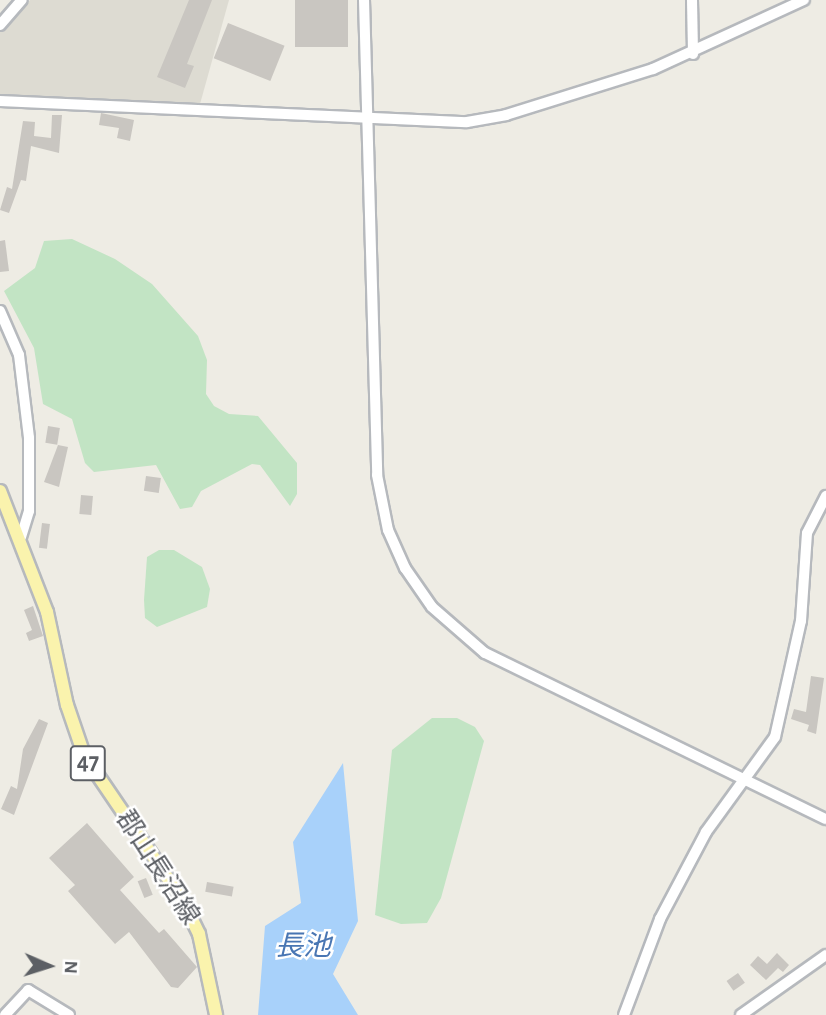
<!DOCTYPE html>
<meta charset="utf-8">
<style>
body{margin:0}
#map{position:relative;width:826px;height:1015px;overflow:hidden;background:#eeece4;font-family:"Alegreya Sans","Noto Sans JP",sans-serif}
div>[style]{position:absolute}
.education>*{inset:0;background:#dddbd2}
.green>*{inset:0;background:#c2e4c4}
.water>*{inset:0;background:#a8d1fa}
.building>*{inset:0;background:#c9c6c1;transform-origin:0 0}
.roads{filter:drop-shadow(2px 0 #b6b9bd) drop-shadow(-2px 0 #b6b9bd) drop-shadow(0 2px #b6b9bd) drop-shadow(0 -2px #b6b9bd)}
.minor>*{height:10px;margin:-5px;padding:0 5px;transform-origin:5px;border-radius:5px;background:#fff}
.major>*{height:12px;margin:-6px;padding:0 6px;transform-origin:6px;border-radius:6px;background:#faf3ad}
span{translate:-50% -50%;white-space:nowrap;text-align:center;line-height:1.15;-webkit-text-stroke:5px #fff;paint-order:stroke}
.shield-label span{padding:2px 5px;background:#fff;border:2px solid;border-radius:5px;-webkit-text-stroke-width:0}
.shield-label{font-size:24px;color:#5c5f64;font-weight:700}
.street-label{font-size:26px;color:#5c5f64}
.water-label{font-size:28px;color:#4976b3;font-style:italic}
.north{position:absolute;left:14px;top:931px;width:70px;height:70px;-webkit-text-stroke:5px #fff;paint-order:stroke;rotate:93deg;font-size:19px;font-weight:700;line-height:28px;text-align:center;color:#5c5f64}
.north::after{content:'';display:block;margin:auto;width:24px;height:32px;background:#5c5f64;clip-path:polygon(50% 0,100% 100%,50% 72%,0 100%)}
</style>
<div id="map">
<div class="education">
<div style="clip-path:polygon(30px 0,229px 0,200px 104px,0 94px,0 32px)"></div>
</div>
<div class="green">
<div style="clip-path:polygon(72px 239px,115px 259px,152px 284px,198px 336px,207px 360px,206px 394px,214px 406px,229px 414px,258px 416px,297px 463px,297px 494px,290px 506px,260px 465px,252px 464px,201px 491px,192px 507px,180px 509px,156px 465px,94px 472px,85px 463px,72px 419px,43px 404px,34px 348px,4px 291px,35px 268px,44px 241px)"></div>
<div style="clip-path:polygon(159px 550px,174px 550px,202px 567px,210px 589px,207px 607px,157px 627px,145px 618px,144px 600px,147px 557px)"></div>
<div style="clip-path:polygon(432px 718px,457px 718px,475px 727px,484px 741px,441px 898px,427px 923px,401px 924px,375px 915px,392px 750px)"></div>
</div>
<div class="water">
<div style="clip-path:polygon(343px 763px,358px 921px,333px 974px,358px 1015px,258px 1015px,265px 926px,301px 903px,293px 842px)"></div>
</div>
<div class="building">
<div style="clip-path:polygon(189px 0,212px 0,187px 64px,194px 66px,185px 88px,157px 77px)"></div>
<div style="left:295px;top:0;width:53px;height:47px"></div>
<div style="left:228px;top:23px;width:61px;height:38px;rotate:22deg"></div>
<div style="clip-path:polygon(101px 113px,134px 120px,130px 141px,117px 138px,119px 128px,99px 125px)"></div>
<div style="clip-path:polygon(52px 115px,62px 115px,59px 153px,31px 146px,26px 181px,21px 180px,9px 213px,0 210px,7px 187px,12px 189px,23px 121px,35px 122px,34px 136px,51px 138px)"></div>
<div style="clip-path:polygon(5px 240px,9px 271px,0 272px,0 241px)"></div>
<div style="left:48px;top:426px;width:12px;height:17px;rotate:9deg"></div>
<div style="clip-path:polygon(58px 445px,68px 447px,59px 487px,44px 482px)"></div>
<div style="left:146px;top:476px;width:15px;height:15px;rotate:8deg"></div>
<div style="left:81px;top:495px;width:12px;height:19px;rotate:5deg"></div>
<div style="left:42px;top:523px;width:8px;height:25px;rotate:7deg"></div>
<div style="clip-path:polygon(33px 606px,43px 636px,29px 641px,26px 633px,32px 630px,24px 610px)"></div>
<div style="clip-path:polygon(811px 676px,824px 678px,816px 734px,807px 731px,809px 725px,791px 719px,794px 709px,806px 712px)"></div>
<div style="clip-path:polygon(39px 719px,48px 723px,14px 815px,1px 809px,11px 786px,17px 789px,23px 749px)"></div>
<div style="clip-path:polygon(87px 823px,134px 877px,120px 890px,159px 933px,164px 929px,197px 967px,178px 988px,171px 987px,129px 932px,115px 944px,68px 891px,75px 885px,49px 858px)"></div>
<div style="left:146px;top:878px;width:18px;height:9px;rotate:68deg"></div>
<div style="left:207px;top:882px;width:27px;height:10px;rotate:10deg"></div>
<div style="clip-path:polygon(777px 953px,789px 965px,783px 972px,778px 968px,766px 980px,750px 965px,758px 956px,767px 964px)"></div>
<div style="left:738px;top:973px;width:12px;height:14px;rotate:55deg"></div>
</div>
<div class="roads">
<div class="minor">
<div style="left:364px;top:0;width:475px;rotate:88.4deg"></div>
<div style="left:377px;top:475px;width:56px;rotate:78.7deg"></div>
<div style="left:388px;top:530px;width:42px;rotate:65.9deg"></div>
<div style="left:405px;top:568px;width:47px;rotate:55.3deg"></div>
<div style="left:432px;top:607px;width:70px;rotate:41deg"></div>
<div style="left:485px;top:653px;width:379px;rotate:26deg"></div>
<div style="left:692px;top:0;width:54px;rotate:88.9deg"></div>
<div style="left:0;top:25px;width:33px;rotate:-49deg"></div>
<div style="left:0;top:101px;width:467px;rotate:2.6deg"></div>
<div style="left:467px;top:122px;width:40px;rotate:-10deg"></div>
<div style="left:506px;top:115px;width:154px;rotate:-17.4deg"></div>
<div style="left:653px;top:69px;width:166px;rotate:-24.6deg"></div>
<div style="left:0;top:311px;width:48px;rotate:66.6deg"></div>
<div style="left:19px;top:355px;width:84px;rotate:83.1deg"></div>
<div style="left:29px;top:438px;width:73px;rotate:90deg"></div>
<div style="left:29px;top:511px;width:27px;rotate:107deg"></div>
<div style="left:5px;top:1015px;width:34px;rotate:-47deg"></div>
<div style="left:28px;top:990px;width:48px;rotate:31.4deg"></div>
<div style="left:624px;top:1015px;width:103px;rotate:-69.4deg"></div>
<div style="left:660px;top:919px;width:98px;rotate:-62.1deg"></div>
<div style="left:706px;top:832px;width:117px;rotate:-54deg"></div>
<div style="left:775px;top:737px;width:119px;rotate:-77.4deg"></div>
<div style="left:801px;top:621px;width:88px;rotate:-86.1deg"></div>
<div style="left:807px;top:533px;width:42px;rotate:-62.8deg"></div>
<div style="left:741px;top:1015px;width:104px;rotate:-35.2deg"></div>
</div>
<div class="major">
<div style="left:0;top:491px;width:130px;rotate:68.8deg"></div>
<div style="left:47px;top:612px;width:95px;rotate:77.9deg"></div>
<div style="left:67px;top:705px;width:53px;rotate:71.2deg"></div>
<div style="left:84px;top:755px;width:174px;rotate:55.8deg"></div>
<div style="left:182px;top:899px;width:39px;rotate:64deg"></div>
<div style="left:199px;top:934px;width:83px;rotate:78.1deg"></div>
</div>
</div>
<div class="shield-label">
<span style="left:88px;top:763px">47</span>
</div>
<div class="street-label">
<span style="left:157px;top:868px;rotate:57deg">郡山長沼線</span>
</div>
<div class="water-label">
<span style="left:303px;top:947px">長池</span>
</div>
<div class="north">N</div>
</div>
